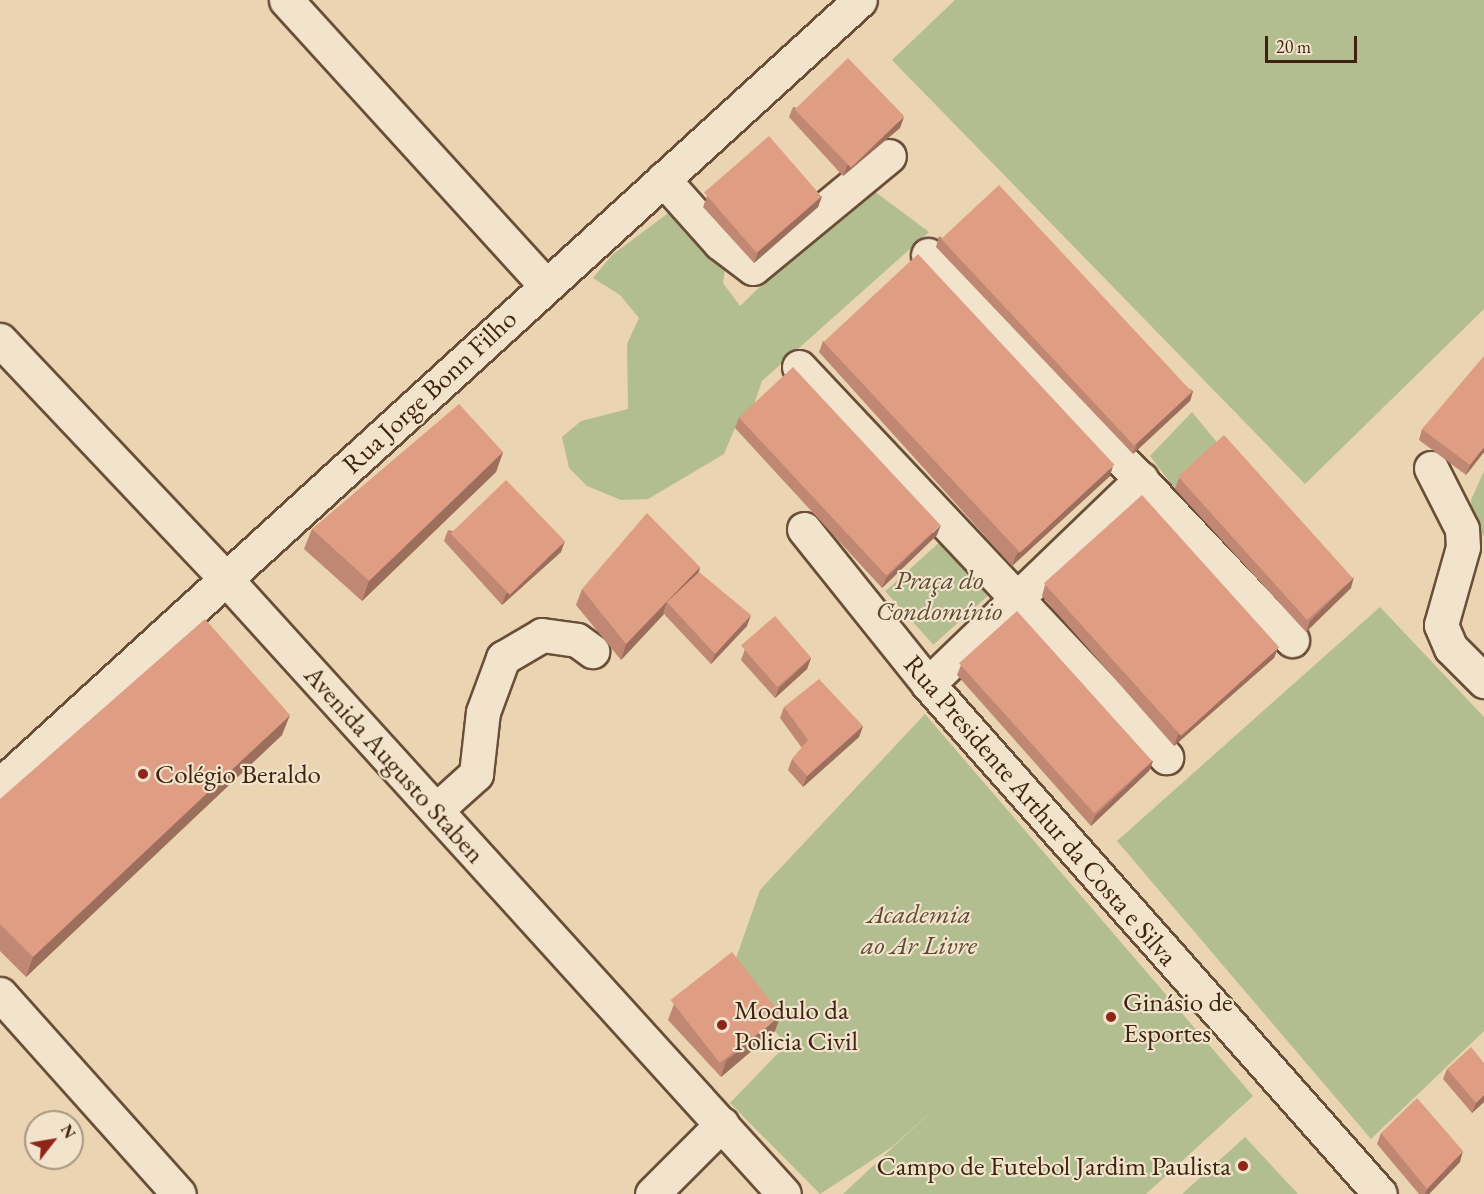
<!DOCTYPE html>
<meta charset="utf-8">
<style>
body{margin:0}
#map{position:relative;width:1484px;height:1194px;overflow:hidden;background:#ead4b1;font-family:"EB Garamond",serif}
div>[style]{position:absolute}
.green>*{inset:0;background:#b2be8f;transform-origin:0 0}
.roads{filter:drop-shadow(2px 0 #6a4e38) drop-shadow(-2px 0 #6a4e38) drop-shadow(0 2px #6a4e38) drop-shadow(0 -2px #6a4e38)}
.minor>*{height:33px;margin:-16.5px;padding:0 16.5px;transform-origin:16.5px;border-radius:16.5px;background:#f1e3cc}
.wall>*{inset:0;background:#c08772}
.shaded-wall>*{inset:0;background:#9c6e5c}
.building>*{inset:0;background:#df9d84;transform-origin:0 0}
.dots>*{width:16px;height:16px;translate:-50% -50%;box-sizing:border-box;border:3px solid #f1e3cc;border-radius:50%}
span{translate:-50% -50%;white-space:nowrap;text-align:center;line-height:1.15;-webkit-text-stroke:4.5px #f1e3cc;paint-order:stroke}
.street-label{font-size:27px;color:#3f220f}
.park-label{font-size:27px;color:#5c492f;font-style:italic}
.poi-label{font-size:27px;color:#3f220f}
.left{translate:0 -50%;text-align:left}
.right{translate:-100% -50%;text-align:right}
.north{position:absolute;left:24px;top:1110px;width:60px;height:60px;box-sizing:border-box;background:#f1e3cc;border:2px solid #aa9680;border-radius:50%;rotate:59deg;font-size:16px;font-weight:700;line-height:24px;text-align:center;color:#3f220f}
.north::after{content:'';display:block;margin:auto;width:21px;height:27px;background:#8f2418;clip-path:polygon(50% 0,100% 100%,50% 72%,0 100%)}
.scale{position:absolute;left:1265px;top:36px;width:92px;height:27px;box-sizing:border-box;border:3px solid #3f220f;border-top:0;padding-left:8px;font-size:18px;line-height:21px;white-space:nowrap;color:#3f220f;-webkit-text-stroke:4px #f1e3cc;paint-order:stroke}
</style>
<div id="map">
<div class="green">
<div style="clip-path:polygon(955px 0,1484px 0,1484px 309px,1305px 484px,892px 60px)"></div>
<div style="clip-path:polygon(866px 185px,929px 232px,762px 381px,751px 413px,735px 428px,724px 454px,648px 499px,621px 500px,587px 486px,569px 468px,562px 437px,581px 421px,628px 409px,627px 344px,639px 318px,620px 295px,593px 278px,612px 255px,671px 211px,726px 262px,723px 283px,740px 306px)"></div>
<div style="clip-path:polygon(1192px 412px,1220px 446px,1175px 489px,1150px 456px)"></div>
<div style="clip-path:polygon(1484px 471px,1484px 536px,1473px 523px,1471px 500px)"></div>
<div style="left:941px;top:541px;width:72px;height:75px;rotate:48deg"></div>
<div style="clip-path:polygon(1380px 607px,1484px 717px,1484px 1031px,1371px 1139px,1117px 841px)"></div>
<div style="clip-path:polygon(925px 714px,1253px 1096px,1146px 1194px,843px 1194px,936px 1107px,892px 1147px,820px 1194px,730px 1103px,786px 1045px,748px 997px,734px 964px,760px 890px)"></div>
<div style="clip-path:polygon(1245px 1137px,1298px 1194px,1182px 1194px)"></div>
</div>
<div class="roads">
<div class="minor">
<div style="left:286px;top:0;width:384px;rotate:47.7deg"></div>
<div style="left:663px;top:179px;width:86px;rotate:48.3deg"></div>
<div style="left:720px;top:243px;width:41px;rotate:37.1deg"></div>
<div style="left:753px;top:268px;width:176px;rotate:-39.5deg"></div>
<div style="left:928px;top:255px;width:530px;rotate:46.61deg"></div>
<div style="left:0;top:340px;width:329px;rotate:46.6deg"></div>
<div style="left:226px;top:579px;width:830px;rotate:47.78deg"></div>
<div style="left:799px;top:367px;width:536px;rotate:46.74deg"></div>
<div style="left:1431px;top:468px;width:68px;rotate:63.1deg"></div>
<div style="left:1462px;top:529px;width:18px;rotate:87deg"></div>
<div style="left:1463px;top:547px;width:81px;rotate:105.8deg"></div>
<div style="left:1441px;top:625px;width:25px;rotate:67deg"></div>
<div style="left:1451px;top:648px;width:47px;rotate:45deg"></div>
<div style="left:804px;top:529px;width:198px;rotate:51.3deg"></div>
<div style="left:928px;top:684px;width:681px;rotate:48.45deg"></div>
<div style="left:928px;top:684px;width:296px;rotate:-43.9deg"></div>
<div style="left:0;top:785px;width:1164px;rotate:-42.39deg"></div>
<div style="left:436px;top:810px;width:54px;rotate:-42deg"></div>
<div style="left:476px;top:774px;width:62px;rotate:-83.6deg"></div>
<div style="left:483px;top:712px;width:58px;rotate:-69.7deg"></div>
<div style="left:503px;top:658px;width:45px;rotate:-30.5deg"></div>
<div style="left:542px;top:635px;width:35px;rotate:8deg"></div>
<div style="left:577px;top:640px;width:19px;rotate:36deg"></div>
<div style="left:0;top:994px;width:268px;rotate:48.2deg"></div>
<div style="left:652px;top:1194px;width:99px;rotate:-45deg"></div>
</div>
</div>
<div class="wall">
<div style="clip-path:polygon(793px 107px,900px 128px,843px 176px,789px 117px)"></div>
<div style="clip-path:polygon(707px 196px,822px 196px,818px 207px,754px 263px,703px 207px)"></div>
<div style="clip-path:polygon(939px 236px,1193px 391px,1190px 401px,1133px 454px,936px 247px)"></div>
<div style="clip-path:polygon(823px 341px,1110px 476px,1012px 566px,819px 352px)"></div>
<div style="clip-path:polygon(739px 417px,937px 535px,882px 588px,735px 428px)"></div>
<div style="clip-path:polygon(1422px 429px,1484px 452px,1466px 475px,1419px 440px)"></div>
<div style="clip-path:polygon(503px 452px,496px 472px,362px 601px,304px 549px,312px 529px)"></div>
<div style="clip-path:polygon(1179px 478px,1351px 588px,1306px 632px,1175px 489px)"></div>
<div style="clip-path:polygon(448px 530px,561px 552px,502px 605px,444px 541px)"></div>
<div style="clip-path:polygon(700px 567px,699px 572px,747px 626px,711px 664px,664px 614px,621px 660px,576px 605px,582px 589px)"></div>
<div style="clip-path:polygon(1045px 585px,1278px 648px,1274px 658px,1174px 746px,1042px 596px)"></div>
<div style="clip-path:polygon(745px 649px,811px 658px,807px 669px,775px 698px,741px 660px)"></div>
<div style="clip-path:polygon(961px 665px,1153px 761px,1149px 771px,1091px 826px,957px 675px)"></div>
<div style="clip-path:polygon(784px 707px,863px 726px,859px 737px,803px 787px,788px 770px,792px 759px,802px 748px,780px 718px)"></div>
<div style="clip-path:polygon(282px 735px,26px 977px,0 951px,0 799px)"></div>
<div style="clip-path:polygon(674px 1004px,775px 1031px,721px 1077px,668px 1020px)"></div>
<div style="clip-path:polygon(1484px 1063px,1484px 1102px,1472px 1113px,1443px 1079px,1447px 1069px)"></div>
<div style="clip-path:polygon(1381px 1133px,1460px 1162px,1429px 1194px,1419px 1194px,1377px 1144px)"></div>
</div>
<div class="shaded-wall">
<div style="clip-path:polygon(904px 117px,900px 128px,843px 176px,847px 166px)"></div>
<div style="clip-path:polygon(822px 196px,818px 207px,754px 263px,758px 252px)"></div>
<div style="clip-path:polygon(1193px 391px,1190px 401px,1133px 454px,1137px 443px)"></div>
<div style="clip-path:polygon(1484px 447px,1484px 452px,1466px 475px,1470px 465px)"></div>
<div style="clip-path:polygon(503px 452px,496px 472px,362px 601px,369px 581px)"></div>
<div style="clip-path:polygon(1113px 466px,1110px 476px,1012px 566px,1016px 555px)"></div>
<div style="clip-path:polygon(941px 525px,937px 535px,882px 588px,886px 578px)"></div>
<div style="clip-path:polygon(565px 541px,561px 552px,502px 605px,506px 594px)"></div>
<div style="clip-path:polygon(700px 567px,695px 582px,667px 602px,663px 613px,664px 614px,621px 660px,626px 644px)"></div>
<div style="clip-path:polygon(1354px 577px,1351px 588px,1306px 632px,1310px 621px)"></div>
<div style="clip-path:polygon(751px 615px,747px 626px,711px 664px,715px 654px)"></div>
<div style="clip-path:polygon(1278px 648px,1274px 658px,1174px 746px,1178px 735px)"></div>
<div style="clip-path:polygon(811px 658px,807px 669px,775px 698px,779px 688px)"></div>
<div style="clip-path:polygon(290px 715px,282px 735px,26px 977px,33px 957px)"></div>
<div style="clip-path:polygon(863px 726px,859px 737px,803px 787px,807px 776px)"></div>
<div style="clip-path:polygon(1153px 761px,1149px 771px,1091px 826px,1095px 816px)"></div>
<div style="clip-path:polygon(781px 1015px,775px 1031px,721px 1077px,726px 1061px)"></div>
<div style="clip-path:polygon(1484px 1095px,1484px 1102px,1472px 1113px,1476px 1103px)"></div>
<div style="clip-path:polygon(1463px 1151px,1460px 1162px,1429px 1194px,1425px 1194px,1427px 1189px)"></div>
</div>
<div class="building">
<div style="left:848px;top:58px;width:81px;height:74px;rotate:46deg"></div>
<div style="left:769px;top:136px;width:80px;height:86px;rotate:49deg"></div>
<div style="left:999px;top:185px;width:283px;height:79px;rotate:47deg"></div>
<div style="left:918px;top:254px;width:288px;height:129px;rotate:47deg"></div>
<div style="clip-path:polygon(1484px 356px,1484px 447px,1470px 465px,1422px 429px)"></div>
<div style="left:793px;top:367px;width:216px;height:74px;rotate:47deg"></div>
<div style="clip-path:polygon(459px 404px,503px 452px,369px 581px,312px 529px)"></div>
<div style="left:1224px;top:435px;width:193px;height:62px;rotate:48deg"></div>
<div style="left:506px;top:480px;width:85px;height:77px;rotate:46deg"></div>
<div style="left:1142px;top:495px;width:205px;height:132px;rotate:48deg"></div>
<div style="clip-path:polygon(647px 513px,700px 567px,626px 644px,582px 589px)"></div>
<div style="clip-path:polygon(699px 572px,751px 615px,715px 654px,667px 602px)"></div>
<div style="left:1017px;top:611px;width:202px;height:78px;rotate:48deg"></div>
<div style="left:775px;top:616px;width:55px;height:45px;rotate:49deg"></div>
<div style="clip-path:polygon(205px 619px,290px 715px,33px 957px,0 924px,0 799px)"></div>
<div style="clip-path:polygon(819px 679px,863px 726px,807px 776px,792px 759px,808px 740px,784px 707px)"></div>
<div style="left:732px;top:952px;width:80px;height:78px;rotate:52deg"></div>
<div style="clip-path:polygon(1471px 1047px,1484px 1063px,1484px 1095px,1476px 1103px,1447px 1069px)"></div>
<div style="clip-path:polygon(1417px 1098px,1463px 1151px,1427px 1189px,1381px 1133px)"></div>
</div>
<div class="dots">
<div style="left:143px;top:774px;background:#8f2418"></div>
<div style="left:1111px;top:1017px;background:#8f2418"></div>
<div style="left:722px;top:1025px;background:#8f2418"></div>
<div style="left:1243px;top:1166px;background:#8f2418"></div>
</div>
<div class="street-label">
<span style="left:429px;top:391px;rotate:-43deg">Rua Jorge Bonn Filho</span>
<span style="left:395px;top:764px;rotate:48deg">Avenida Augusto Staben</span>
<span style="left:1041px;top:810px;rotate:49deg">Rua Presidente Arthur da Costa e Silva</span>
</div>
<div class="park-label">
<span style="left:939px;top:595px">Praça do<br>Condomínio</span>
<span style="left:919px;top:929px">Academia<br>ao Ar Livre</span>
</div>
<div class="poi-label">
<span class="left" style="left:155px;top:774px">Colégio Beraldo</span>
<span class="left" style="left:1123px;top:1017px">Ginásio de<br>Esportes</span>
<span class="left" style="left:734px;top:1025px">Modulo da<br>Policia Civil</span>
<span class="right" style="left:1231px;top:1166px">Campo de Futebol Jardim Paulista</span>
</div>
<div class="north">N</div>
<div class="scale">20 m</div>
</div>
